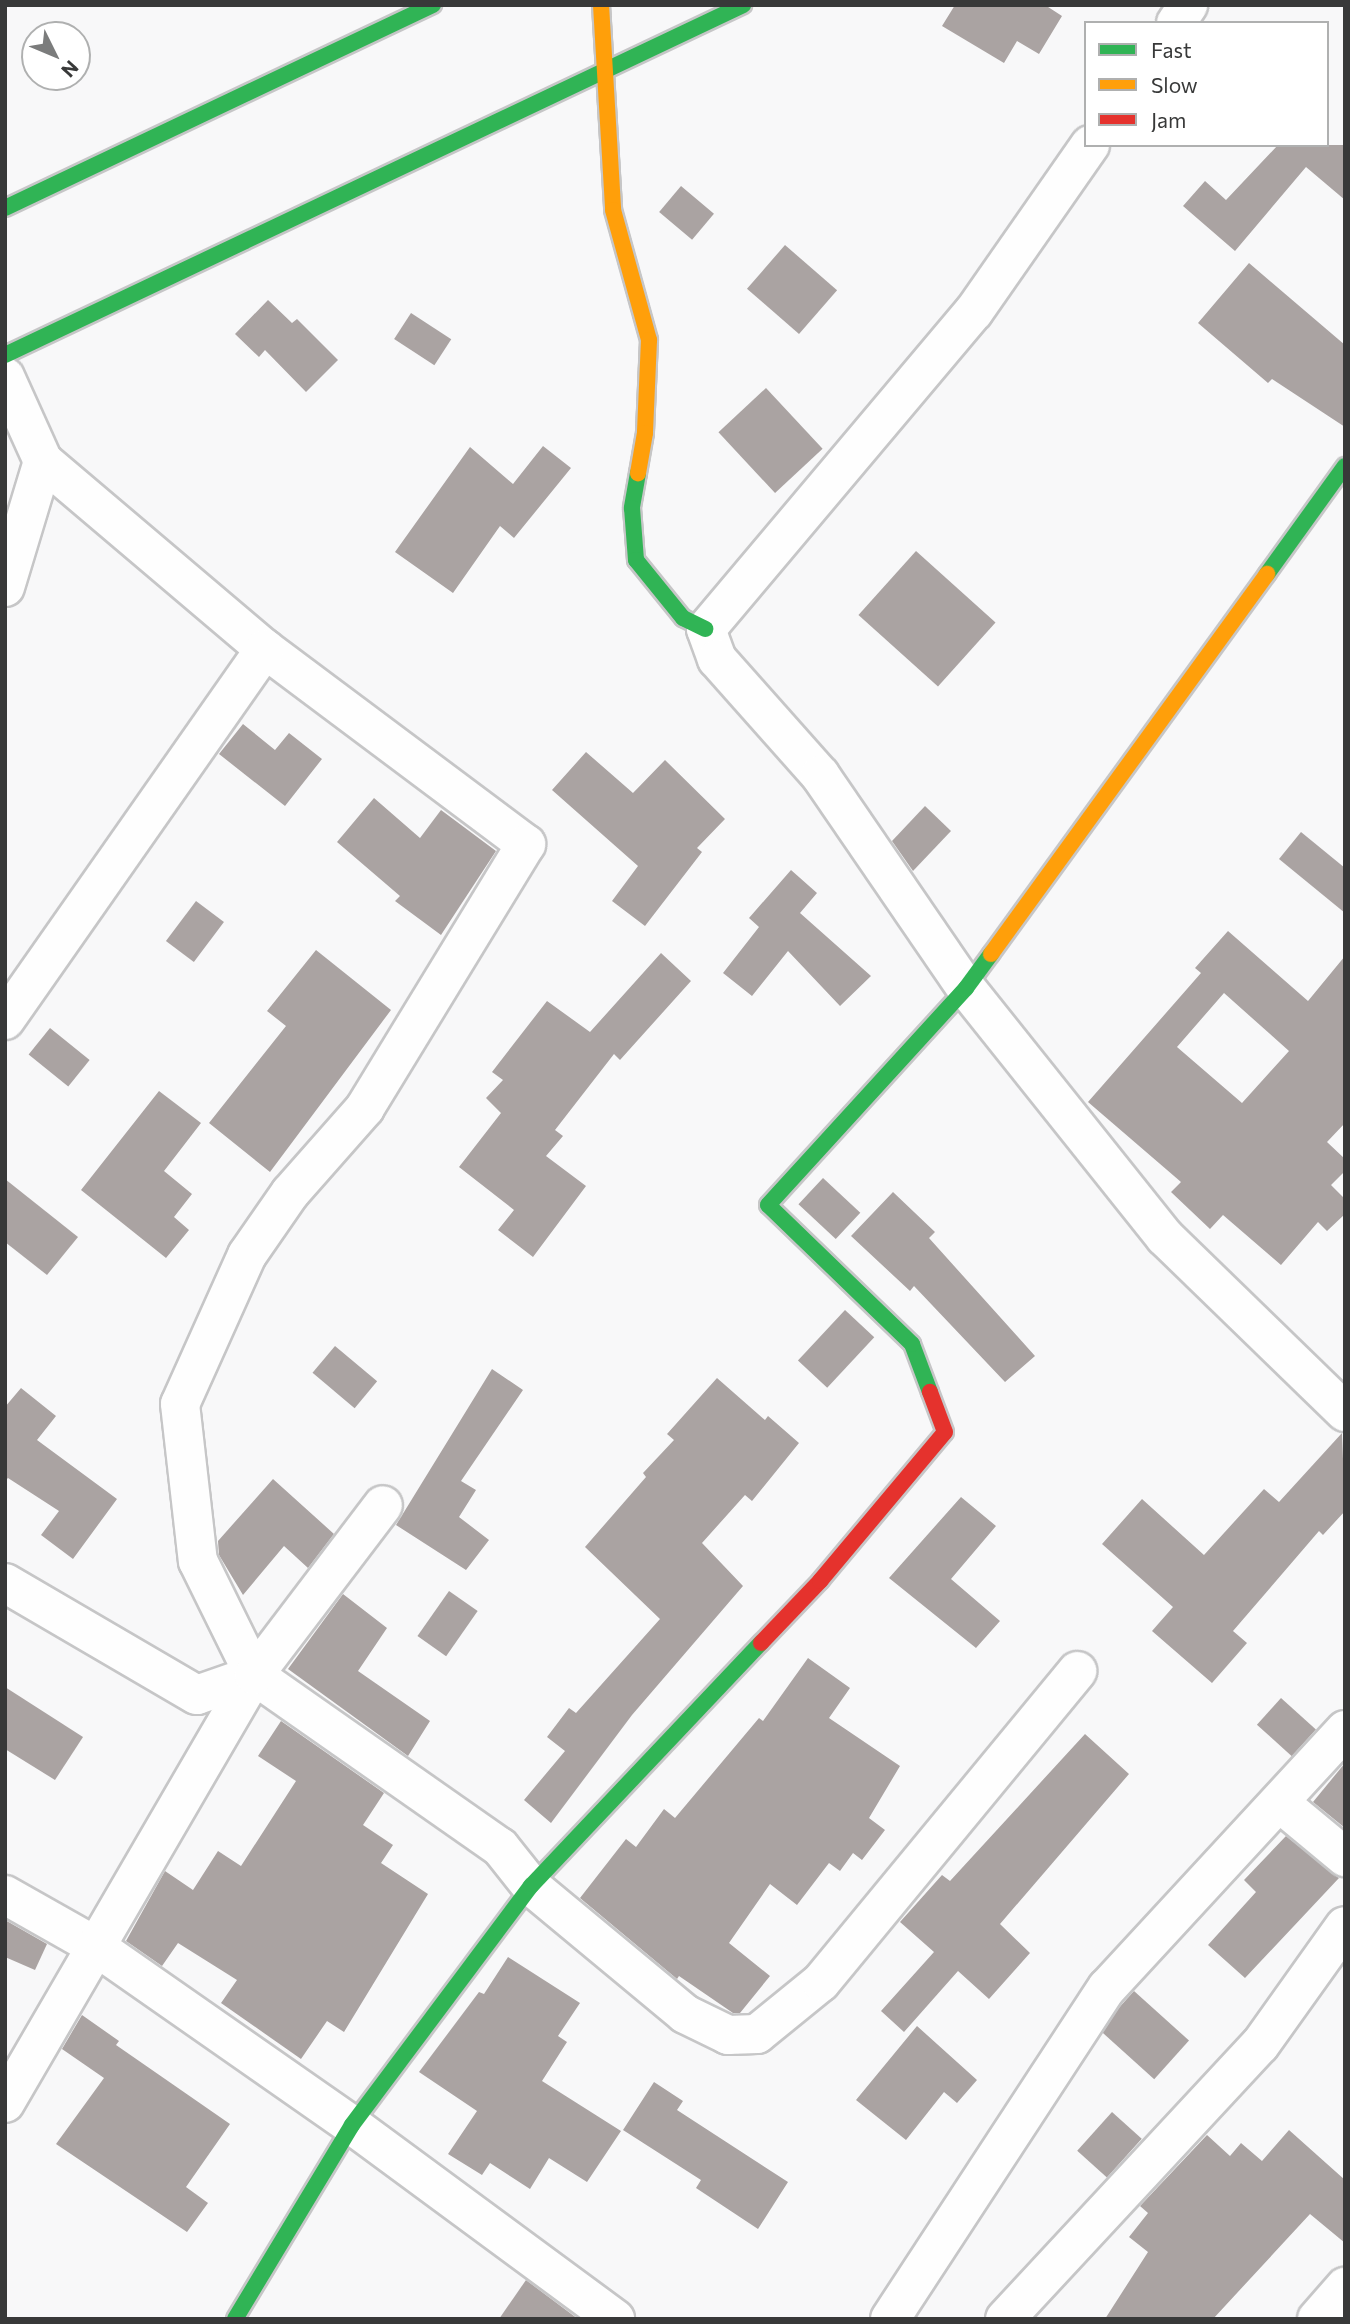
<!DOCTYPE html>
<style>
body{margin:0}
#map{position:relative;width:1350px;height:2324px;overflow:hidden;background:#f8f8f9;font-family:Commissioner,sans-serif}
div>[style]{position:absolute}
.building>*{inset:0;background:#aaa3a2;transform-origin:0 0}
.roads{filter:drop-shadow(2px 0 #c6c6c7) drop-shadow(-2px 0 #c6c6c7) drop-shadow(0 2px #c6c6c7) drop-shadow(0 -2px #c6c6c7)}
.street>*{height:38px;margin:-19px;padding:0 19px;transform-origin:19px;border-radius:19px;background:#fefefe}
.fast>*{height:16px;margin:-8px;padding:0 8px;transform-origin:8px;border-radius:8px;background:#30b455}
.slow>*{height:16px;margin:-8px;padding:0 8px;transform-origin:8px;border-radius:8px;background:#ff9f0a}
.jam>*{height:16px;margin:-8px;padding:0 8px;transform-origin:8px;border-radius:8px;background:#e5322d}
span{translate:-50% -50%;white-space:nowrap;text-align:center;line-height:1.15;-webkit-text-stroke:7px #fff;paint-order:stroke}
.frame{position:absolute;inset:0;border:7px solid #383939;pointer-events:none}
.legend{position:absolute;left:1084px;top:21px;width:245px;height:126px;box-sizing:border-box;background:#fff;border:2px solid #afb0b0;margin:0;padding:9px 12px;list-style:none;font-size:21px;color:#383939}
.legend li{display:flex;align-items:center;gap:14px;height:35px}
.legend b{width:35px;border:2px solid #afb0b0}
.north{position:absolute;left:21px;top:21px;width:70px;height:70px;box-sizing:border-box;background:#fff;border:2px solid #afb0b0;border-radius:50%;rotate:133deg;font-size:19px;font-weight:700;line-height:28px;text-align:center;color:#383939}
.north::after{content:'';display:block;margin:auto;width:24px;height:32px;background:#7b7c7c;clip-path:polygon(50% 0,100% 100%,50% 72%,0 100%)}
</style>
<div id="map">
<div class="building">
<div style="clip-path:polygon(955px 5px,1045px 5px,1062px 16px,1039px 54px,1017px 41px,1004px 63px,942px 26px)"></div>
<div style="clip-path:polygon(1278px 145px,1345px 145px,1345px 200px,1306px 167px,1235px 251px,1183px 206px,1205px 181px,1226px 200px)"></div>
<div style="left:681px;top:186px;width:43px;height:34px;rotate:40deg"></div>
<div style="left:785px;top:245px;width:69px;height:58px;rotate:41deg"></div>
<div style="clip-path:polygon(1249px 263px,1345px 345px,1345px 427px,1272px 379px,1268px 383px,1198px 323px)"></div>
<div style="clip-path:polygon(268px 300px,292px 323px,297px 319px,338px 360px,306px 392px,265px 350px,259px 357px,235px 334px)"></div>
<div style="left:411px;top:313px;width:48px;height:31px;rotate:33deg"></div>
<div style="left:766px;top:388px;width:83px;height:65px;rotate:47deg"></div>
<div style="clip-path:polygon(543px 446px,571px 468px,514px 538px,500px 526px,453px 593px,395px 552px,470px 447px,513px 484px)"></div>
<div style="left:916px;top:551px;width:107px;height:86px;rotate:42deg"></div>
<div style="clip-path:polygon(243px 724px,275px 750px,289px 733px,322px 759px,285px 806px,219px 754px)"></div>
<div style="clip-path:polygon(586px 752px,633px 793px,665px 760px,725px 819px,697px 848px,702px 852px,645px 926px,612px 901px,638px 866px,552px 790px)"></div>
<div style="clip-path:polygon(374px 798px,420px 838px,441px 810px,496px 851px,441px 935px,395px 901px,400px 896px,337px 842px)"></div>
<div style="clip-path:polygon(925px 806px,951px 831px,913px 871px,892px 841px)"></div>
<div style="clip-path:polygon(1301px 832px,1345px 868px,1345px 913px,1279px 859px)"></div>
<div style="clip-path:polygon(791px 870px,817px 893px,800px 913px,871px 976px,840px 1006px,788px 951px,752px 996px,723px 973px,759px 927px,749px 918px)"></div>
<div style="left:196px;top:901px;width:35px;height:50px;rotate:37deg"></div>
<div style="clip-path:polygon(evenodd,1228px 931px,1308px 1001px,1345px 956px,1345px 1123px,1327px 1142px,1345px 1159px,1345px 1171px,1331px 1185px,1345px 1199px,1345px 1214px,1327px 1231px,1318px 1222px,1281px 1265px,1223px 1215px,1210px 1229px,1171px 1192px,1181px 1182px,1088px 1102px,1201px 973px,1195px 968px,1228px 931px,1224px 993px,1289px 1051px,1242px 1103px,1177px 1047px,1224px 993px)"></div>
<div style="clip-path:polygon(316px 950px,391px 1010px,270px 1172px,209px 1123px,286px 1026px,267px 1011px)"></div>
<div style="clip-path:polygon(661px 953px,691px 981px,620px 1060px,614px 1054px,555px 1130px,563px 1136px,546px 1156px,586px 1186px,533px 1257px,498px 1230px,514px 1210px,459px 1167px,501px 1113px,486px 1098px,503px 1080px,492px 1072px,547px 1001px,590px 1032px)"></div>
<div style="left:50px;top:1028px;width:51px;height:34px;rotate:39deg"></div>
<div style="clip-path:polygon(159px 1091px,201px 1123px,164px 1171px,192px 1194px,174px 1217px,189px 1230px,166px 1258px,81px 1190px)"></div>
<div style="left:823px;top:1178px;width:51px;height:36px;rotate:43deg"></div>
<div style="clip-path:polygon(5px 1179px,78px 1237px,47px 1275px,5px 1242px)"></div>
<div style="clip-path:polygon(893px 1192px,935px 1232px,929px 1238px,1035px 1356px,1005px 1382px,914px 1286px,910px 1291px,851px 1236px)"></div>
<div style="left:845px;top:1310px;width:40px;height:69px;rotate:43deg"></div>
<div style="left:335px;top:1346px;width:55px;height:35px;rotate:40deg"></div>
<div style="clip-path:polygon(492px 1369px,523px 1390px,461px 1481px,476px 1490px,459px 1517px,489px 1540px,466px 1570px,396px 1525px)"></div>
<div style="clip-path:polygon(717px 1378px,765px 1420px,768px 1416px,799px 1443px,752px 1501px,745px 1495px,702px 1543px,743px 1586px,632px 1715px,551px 1823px,524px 1800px,565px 1751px,547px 1737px,569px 1708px,576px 1713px,660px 1619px,585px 1547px,646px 1477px,643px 1473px,674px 1440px,667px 1434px)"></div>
<div style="clip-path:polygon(21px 1388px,56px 1416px,37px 1440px,117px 1499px,73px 1559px,41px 1535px,59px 1511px,8px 1478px,5px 1481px,5px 1407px)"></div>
<div style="clip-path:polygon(1342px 1433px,1345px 1511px,1323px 1535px,1319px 1531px,1233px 1631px,1247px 1643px,1212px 1683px,1152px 1631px,1173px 1607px,1102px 1544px,1142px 1499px,1204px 1555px,1264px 1489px,1279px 1502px)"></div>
<div style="clip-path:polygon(273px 1479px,334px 1534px,308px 1568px,284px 1546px,243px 1595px,219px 1555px,218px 1541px)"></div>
<div style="clip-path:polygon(961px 1497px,996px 1526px,951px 1579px,1000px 1621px,976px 1648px,889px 1578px)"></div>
<div style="left:449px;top:1591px;width:35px;height:55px;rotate:35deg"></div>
<div style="clip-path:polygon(343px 1594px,387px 1628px,358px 1671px,430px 1721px,408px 1756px,288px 1669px)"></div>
<div style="clip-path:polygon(808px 1658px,850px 1688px,829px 1718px,900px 1766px,869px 1818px,885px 1830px,862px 1860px,853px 1853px,840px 1871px,829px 1863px,797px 1905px,770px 1884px,729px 1943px,770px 1976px,740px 2013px,733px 2013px,679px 1976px,677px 1979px,580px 1898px,626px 1839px,636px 1847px,664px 1809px,675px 1818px,759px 1718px,763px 1721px)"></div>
<div style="clip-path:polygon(5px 1687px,83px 1737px,55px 1780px,5px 1749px)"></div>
<div style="left:1281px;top:1698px;width:47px;height:36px;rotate:42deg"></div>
<div style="clip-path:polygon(281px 1721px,384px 1793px,363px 1825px,393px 1845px,381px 1863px,428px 1894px,344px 2032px,327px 2021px,301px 2059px,221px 2003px,237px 1980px,178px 1943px,162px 1966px,126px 1941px,165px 1871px,193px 1890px,218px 1851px,241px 1866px,296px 1781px,258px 1756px)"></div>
<div style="clip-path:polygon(1085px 1734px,1129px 1774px,1000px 1924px,1030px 1953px,989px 1999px,958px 1971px,904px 2032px,881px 2011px,934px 1952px,900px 1922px,942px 1875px,950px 1881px)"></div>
<div style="clip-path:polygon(1345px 1763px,1345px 1828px,1313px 1802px)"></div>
<div style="clip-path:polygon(1286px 1836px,1339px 1878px,1245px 1978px,1208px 1945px,1256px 1892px,1244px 1880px)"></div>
<div style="clip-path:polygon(5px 1920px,47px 1944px,35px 1970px,5px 1957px)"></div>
<div style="clip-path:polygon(508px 1957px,580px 2003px,558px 2036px,567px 2042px,542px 2081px,621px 2131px,587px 2182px,549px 2158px,530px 2189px,490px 2163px,482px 2175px,448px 2154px,477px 2111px,419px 2072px,479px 1992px,484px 1994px)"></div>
<div style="left:1134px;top:1991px;width:74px;height:52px;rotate:42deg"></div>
<div style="clip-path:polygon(82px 2015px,119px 2041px,116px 2045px,230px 2124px,186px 2187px,208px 2203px,187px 2232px,56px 2144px,104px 2078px,62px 2049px)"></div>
<div style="clip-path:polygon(917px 2026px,977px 2080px,957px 2103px,944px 2092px,906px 2140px,856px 2100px)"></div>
<div style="clip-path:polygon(654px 2082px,683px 2101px,677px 2110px,788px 2182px,758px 2229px,696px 2188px,701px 2180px,623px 2130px)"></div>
<div style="left:1112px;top:2112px;width:40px;height:52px;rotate:42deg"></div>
<div style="clip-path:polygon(1289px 2130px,1345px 2180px,1345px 2243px,1310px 2214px,1213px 2319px,1105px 2319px,1148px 2252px,1129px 2237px,1148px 2213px,1140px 2206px,1207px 2135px,1230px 2156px,1241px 2143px,1262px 2161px)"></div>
<div style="clip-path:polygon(526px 2280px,578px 2319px,499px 2319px)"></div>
</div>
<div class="roads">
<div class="street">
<div style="left:1176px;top:23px;width:22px;rotate:-56deg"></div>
<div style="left:1090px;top:145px;width:203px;rotate:124.9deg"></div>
<div style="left:974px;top:311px;width:416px;rotate:130.1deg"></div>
<div style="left:706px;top:629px;width:32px;rotate:70deg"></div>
<div style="left:717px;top:659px;width:155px;rotate:48.4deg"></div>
<div style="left:820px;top:775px;width:258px;rotate:55.6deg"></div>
<div style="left:966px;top:988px;width:319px;rotate:51.4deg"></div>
<div style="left:1165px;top:1237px;width:251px;rotate:44.2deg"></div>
<div style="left:5px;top:377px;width:92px;rotate:65.7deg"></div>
<div style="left:43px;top:461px;width:291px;rotate:40.3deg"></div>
<div style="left:265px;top:649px;width:326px;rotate:36.8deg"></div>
<div style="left:526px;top:844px;width:309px;rotate:121.4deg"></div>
<div style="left:365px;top:1108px;width:113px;rotate:131.4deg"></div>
<div style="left:290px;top:1193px;width:75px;rotate:124.7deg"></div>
<div style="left:247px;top:1255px;width:163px;rotate:114.2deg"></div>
<div style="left:180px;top:1404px;width:158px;rotate:83.5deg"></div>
<div style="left:198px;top:1561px;width:127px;rotate:63.8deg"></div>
<div style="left:5px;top:587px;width:132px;rotate:-73.2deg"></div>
<div style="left:5px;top:1020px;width:453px;rotate:-55deg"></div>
<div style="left:5px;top:1583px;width:222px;rotate:30.3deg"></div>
<div style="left:197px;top:1695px;width:60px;rotate:-19.3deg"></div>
<div style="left:254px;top:1675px;width:300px;rotate:35deg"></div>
<div style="left:500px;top:1847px;width:50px;rotate:51.5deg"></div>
<div style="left:531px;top:1886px;width:200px;rotate:39.7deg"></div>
<div style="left:685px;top:2014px;width:48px;rotate:26deg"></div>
<div style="left:728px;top:2035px;width:29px;rotate:-2deg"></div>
<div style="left:757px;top:2034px;width:82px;rotate:-39.1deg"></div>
<div style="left:821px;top:1982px;width:403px;rotate:-50.5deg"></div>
<div style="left:1280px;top:1803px;width:85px;rotate:39.7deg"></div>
<div style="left:5px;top:1895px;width:103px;rotate:29.5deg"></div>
<div style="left:95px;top:1946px;width:313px;rotate:34.9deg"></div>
<div style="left:352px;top:2125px;width:327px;rotate:36.4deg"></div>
<div style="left:5px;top:2103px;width:495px;rotate:-59.8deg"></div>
<div style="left:254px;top:1675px;width:213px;rotate:-52.8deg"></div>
<div style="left:890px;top:2319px;width:396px;rotate:-56.8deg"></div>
<div style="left:1107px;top:1988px;width:351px;rotate:-47.3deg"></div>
<div style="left:1005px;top:2319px;width:374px;rotate:-47.1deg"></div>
<div style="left:1260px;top:2045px;width:146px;rotate:-54.5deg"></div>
<div style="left:1317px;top:2319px;width:43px;rotate:-48.8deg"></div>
</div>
<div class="fast">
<div style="left:5px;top:208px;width:474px;rotate:-25.4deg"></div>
<div style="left:5px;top:355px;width:817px;rotate:-25.37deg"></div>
<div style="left:638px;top:473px;width:36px;rotate:100deg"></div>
<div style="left:632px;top:508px;width:52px;rotate:85.6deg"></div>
<div style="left:636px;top:560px;width:75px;rotate:51deg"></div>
<div style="left:683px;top:618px;width:25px;rotate:26deg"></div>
<div style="left:1267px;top:574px;width:133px;rotate:-54.2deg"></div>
<div style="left:930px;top:1392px;width:51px;rotate:-110.6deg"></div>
<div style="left:912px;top:1344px;width:200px;rotate:-136deg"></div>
<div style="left:768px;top:1205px;width:294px;rotate:-47.6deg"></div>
<div style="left:966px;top:988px;width:42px;rotate:-53.7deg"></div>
<div style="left:235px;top:2319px;width:227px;rotate:-58.9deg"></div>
<div style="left:352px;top:2125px;width:299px;rotate:-53.2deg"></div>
<div style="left:531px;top:1886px;width:335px;rotate:-46.6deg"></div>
</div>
<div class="slow">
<div style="left:601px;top:5px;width:205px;rotate:86.6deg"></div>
<div style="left:613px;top:210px;width:135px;rotate:74.5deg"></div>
<div style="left:649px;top:340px;width:93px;rotate:92.5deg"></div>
<div style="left:645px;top:433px;width:41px;rotate:99.9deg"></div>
<div style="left:991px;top:954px;width:470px;rotate:-54deg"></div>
</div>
<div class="jam">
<div style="left:761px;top:1643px;width:86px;rotate:-46.4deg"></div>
<div style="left:820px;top:1581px;width:194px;rotate:-50deg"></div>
<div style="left:945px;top:1432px;width:43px;rotate:-110.6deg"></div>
</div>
</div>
<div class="frame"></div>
<ul class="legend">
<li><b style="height:9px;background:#30b455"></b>Fast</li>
<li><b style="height:9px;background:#ff9f0a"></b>Slow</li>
<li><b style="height:9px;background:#e5322d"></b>Jam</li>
</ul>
<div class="north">N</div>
</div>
